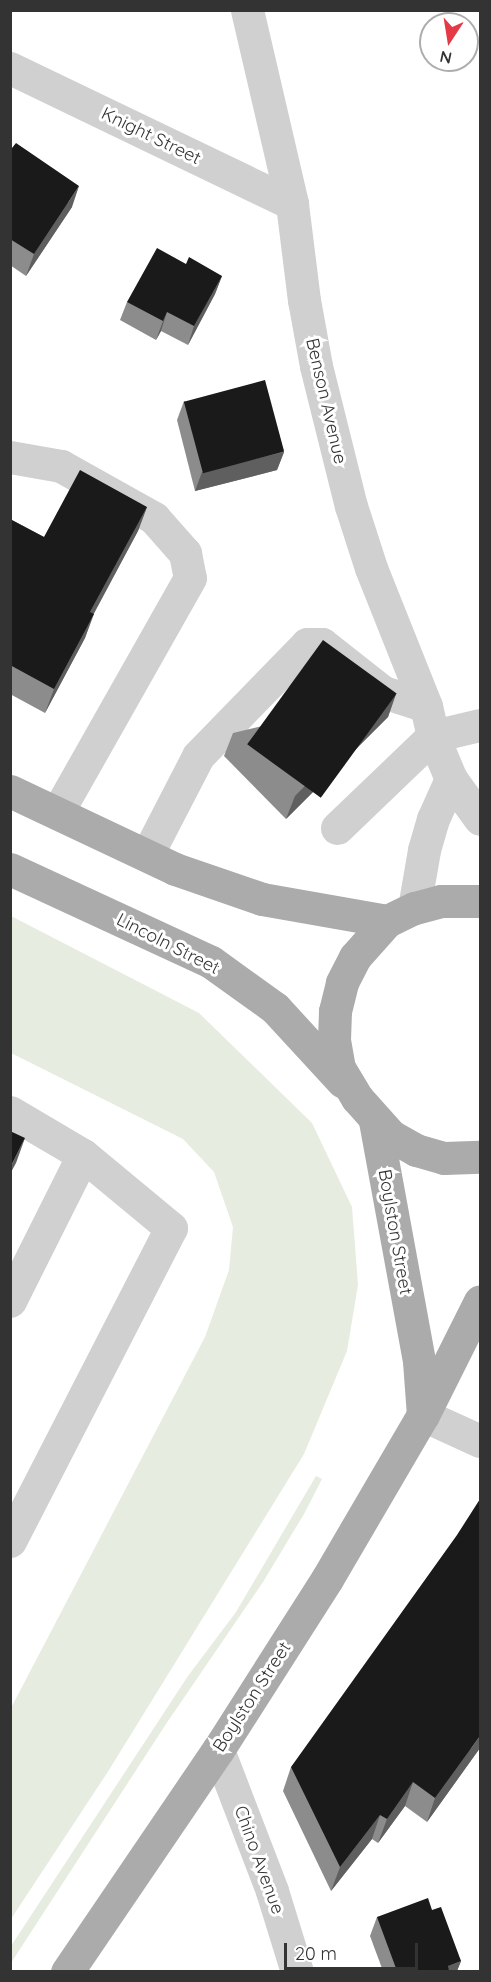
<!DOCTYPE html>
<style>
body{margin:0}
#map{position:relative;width:491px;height:1982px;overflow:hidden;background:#fff;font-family:Quicksand,sans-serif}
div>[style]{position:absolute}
.green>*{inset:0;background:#e6ecdf}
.minor>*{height:33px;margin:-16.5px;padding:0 16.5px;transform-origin:16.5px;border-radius:16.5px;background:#d0d0d0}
.major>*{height:33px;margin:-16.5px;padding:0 16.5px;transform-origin:16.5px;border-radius:16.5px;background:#ababab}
.wall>*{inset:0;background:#8c8c8c}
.shaded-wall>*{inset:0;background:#5f5f5f}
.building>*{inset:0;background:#1a1a1a;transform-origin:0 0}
span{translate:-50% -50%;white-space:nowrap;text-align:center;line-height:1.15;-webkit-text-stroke:6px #fff;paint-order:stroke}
.street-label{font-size:18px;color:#333}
.frame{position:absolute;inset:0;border:12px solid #333;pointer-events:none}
.north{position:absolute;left:419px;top:12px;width:60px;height:60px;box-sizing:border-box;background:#fff;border:2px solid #adadad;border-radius:50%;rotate:192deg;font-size:16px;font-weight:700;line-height:24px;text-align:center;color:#333}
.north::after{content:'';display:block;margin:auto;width:21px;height:27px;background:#e63946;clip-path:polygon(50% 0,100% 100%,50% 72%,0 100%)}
.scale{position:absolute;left:284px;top:1943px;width:134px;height:27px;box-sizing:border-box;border:3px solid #333;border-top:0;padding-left:8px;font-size:18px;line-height:21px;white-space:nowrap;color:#333;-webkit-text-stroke:4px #fff;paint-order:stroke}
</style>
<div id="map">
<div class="green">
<div style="clip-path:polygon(11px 916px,199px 1013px,312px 1123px,352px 1207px,358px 1285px,347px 1351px,304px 1454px,109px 1770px,11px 1919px,11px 1708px,205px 1337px,229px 1270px,233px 1227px,214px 1172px,183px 1139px,11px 1053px)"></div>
<div style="clip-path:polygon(316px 1476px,322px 1479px,304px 1514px,263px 1582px,166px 1724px,11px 1963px,11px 1946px,188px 1676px,236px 1612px)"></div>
</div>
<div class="minor">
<div style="left:247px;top:10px;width:199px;rotate:76.9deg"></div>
<div style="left:292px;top:204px;width:97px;rotate:82.9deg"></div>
<div style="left:304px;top:300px;width:67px;rotate:79.7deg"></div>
<div style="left:316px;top:366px;width:144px;rotate:76deg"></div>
<div style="left:351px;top:506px;width:65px;rotate:72.1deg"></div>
<div style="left:371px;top:568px;width:149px;rotate:68.3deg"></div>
<div style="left:426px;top:706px;width:31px;rotate:77deg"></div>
<div style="left:433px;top:736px;width:47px;rotate:67.3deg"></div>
<div style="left:10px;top:68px;width:313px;rotate:25.7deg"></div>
<div style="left:10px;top:457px;width:52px;rotate:10deg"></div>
<div style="left:61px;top:466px;width:107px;rotate:29.2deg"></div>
<div style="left:154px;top:518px;width:47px;rotate:48.5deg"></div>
<div style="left:185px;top:553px;width:25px;rotate:79deg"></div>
<div style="left:190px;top:578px;width:270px;rotate:119.5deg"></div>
<div style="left:337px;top:828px;width:133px;rotate:-43.8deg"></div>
<div style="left:433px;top:736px;width:48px;rotate:-13.2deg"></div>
<div style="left:147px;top:855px;width:111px;rotate:-62.7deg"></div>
<div style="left:198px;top:756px;width:156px;rotate:-45.8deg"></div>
<div style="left:307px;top:644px;width:15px"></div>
<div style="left:322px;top:644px;width:78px;rotate:38.2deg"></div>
<div style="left:383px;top:692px;width:45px;rotate:18deg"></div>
<div style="left:414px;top:908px;width:59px;rotate:-80.2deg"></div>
<div style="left:424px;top:850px;width:32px;rotate:-74deg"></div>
<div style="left:433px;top:819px;width:44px;rotate:-65.8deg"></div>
<div style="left:451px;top:779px;width:49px;rotate:54.1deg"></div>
<div style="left:10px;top:1112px;width:85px;rotate:30.5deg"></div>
<div style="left:83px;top:1155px;width:163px;rotate:116.6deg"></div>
<div style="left:423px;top:1415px;width:63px;rotate:24.5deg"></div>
<div style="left:10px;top:1541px;width:352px;rotate:-62.8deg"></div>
<div style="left:171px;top:1228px;width:114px;rotate:-140.3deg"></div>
<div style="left:218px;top:1750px;width:151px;rotate:69deg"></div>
<div style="left:272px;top:1891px;width:85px;rotate:72.8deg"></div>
</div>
<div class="major">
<div style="left:10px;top:791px;width:183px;rotate:25.3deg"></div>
<div style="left:175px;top:869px;width:92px;rotate:19deg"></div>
<div style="left:262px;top:899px;width:127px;rotate:10deg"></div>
<div style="left:10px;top:869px;width:221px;rotate:24.8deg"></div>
<div style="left:211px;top:962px;width:79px;rotate:35.7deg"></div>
<div style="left:275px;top:1008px;width:100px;rotate:47.4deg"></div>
<div style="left:480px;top:901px;width:39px;rotate:180deg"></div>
<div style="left:441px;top:901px;width:28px;rotate:165deg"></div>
<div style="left:414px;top:908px;width:30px;rotate:154deg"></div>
<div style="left:387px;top:921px;width:48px;rotate:131.6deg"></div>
<div style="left:355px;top:957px;width:29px;rotate:117deg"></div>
<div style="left:342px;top:983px;width:29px;rotate:104deg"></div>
<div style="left:335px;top:1011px;width:29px;rotate:92deg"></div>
<div style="left:334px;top:1040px;width:28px;rotate:80deg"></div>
<div style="left:339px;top:1068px;width:35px;rotate:59deg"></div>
<div style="left:357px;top:1098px;width:51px;rotate:48.2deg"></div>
<div style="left:391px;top:1136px;width:29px;rotate:29deg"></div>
<div style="left:416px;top:1150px;width:29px;rotate:16deg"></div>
<div style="left:444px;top:1158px;width:36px;rotate:-2deg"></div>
<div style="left:375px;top:1121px;width:244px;rotate:79.6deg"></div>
<div style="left:419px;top:1361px;width:54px;rotate:85.8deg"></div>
<div style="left:67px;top:1972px;width:268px;rotate:-55.8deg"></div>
<div style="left:218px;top:1750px;width:203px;rotate:-57.5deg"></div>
<div style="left:327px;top:1579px;width:190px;rotate:-59.7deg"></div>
<div style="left:423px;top:1415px;width:127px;rotate:-63.4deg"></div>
</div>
<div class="wall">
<div style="clip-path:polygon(10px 147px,72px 207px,26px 276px,10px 265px)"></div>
<div style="clip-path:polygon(186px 264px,222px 276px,215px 294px,188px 345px,161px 331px,156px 340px,120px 320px,127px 302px)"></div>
<div style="clip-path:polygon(184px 401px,284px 452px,277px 470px,195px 491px,177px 420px)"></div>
<div style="clip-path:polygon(147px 507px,138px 531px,93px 614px,85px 638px,45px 713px,10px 694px,10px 519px,44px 537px)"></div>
<div style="clip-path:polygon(396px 694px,388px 717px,286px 819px,224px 756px,233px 733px)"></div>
<div style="clip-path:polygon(480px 1748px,427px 1822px,405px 1806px,378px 1843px,372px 1839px,331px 1891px,283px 1791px,291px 1767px)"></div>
<div style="clip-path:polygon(432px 1910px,461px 1961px,457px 1971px,383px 1971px,370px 1936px,377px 1917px)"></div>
</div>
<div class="shaded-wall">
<div style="clip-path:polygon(79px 186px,72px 207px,26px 276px,34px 254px)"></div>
<div style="clip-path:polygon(222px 276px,215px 294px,188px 345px,194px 326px)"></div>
<div style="clip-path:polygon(167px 312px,161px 331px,156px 340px,163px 321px)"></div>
<div style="clip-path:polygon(284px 452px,277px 470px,195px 491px,202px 472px)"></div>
<div style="clip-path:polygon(147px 507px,138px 531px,82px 636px,90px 612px)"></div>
<div style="clip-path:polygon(94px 614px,85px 638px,45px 713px,54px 689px)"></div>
<div style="clip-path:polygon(396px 694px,388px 717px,286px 819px,295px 796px)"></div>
<div style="clip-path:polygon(25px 1138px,16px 1163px,10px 1174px,10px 1168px)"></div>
<div style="clip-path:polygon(480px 1736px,480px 1748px,427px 1822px,435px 1798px)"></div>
<div style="clip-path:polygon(413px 1782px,405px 1806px,378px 1843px,387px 1819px)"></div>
<div style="clip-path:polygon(380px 1815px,372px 1839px,331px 1891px,340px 1867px)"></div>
<div style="clip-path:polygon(461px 1961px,457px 1971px,446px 1971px,448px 1966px)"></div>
</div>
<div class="building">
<div style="clip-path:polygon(16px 143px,79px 186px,34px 254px,10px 239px,10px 147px,12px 148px)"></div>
<div style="clip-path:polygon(157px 248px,186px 264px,189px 257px,222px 276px,194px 326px,167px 312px,163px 321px,127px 302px)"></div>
<div style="left:265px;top:380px;width:74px;height:84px;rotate:75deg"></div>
<div style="clip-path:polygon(80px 470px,147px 507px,90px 612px,94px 614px,54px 689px,10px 665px,10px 519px,44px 537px)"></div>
<div style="left:323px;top:640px;width:91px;height:129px;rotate:36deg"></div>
<div style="clip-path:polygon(10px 1131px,25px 1138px,10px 1168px)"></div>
<div style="clip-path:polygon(480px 1499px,480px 1736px,435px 1798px,413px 1782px,387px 1819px,380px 1815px,340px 1867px,291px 1767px,457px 1535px)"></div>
<div style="clip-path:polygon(428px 1898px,432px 1910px,441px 1907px,461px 1961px,448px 1966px,449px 1971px,397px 1971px,377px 1917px)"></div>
</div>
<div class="street-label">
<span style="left:151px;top:136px;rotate:26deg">Knight Street</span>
<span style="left:326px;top:401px;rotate:77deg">Benson Avenue</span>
<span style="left:168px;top:944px;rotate:27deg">Lincoln Street</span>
<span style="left:395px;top:1232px;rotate:80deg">Boylston Street</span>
<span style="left:252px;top:1697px;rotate:-57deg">Boylston Street</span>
<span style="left:259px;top:1860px;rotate:70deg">Chino Avenue</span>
</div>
<div class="frame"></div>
<div class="north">N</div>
<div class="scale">20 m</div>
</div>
